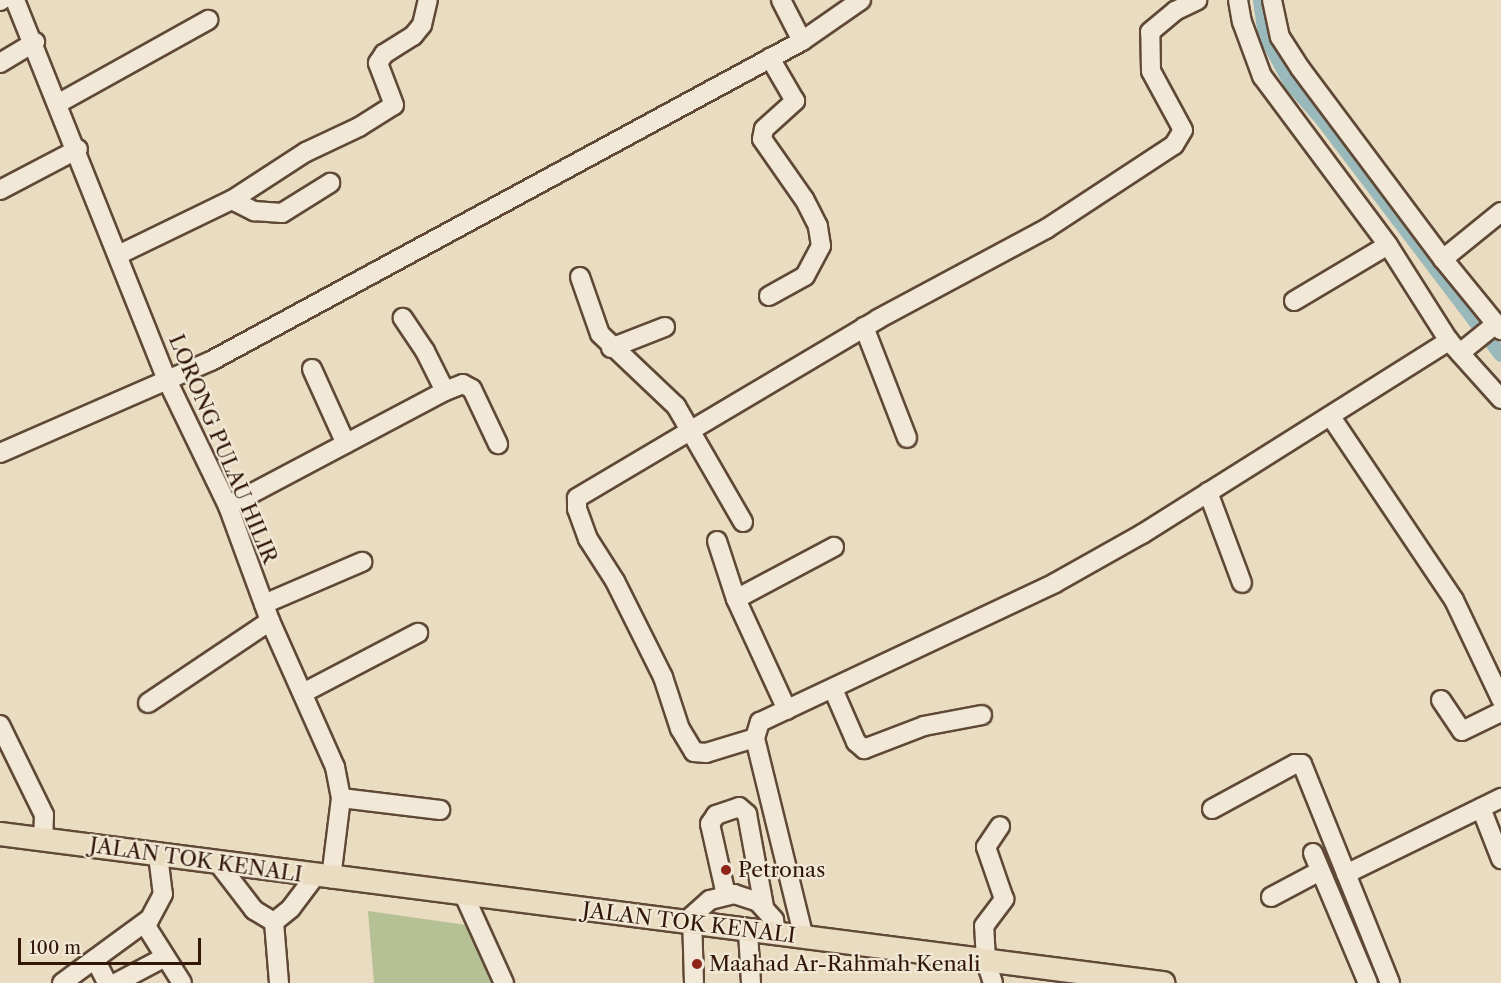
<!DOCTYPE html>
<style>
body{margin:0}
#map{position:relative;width:1501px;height:983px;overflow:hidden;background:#e9dcc1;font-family:"Libre Caslon Text",serif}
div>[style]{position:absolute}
.green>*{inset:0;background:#b5c094}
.canal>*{height:14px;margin:-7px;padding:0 7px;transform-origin:7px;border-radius:7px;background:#9ab9bb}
.roads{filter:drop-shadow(2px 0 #604836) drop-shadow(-2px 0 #604836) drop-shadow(0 2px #604836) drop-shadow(0 -2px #604836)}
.minor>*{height:18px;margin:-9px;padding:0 9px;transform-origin:9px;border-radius:9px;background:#f1e8d7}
.major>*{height:22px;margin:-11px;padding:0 11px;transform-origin:11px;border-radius:11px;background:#e9dcc1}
.dots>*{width:16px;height:16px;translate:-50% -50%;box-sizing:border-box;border:3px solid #f1e8d7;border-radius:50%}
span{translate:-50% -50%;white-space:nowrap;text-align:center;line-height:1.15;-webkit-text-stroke:4.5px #f1e8d7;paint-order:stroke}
.street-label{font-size:21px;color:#321707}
.poi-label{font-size:21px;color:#321707}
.left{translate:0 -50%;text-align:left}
.scale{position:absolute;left:18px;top:938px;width:183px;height:27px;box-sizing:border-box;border:3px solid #321707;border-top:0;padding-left:8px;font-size:18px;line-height:21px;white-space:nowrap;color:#321707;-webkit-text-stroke:4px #f1e8d7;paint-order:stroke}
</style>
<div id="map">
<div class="green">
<div style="clip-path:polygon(368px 911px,466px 925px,493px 983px,374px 983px)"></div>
</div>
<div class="canal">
<div style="left:1260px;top:0;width:36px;rotate:82deg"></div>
<div style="left:1265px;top:36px;width:55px;rotate:61.6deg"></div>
<div style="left:1291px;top:84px;width:49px;rotate:49.1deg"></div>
<div style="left:1323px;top:121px;width:261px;rotate:52.8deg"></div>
<div style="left:1488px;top:338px;width:21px;rotate:53deg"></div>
</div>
<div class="roads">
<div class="minor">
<div style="left:15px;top:0;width:409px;rotate:68.2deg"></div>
<div style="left:167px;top:380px;width:140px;rotate:64.2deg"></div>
<div style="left:228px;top:506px;width:122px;rotate:69.9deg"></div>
<div style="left:270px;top:621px;width:160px;rotate:66deg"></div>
<div style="left:335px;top:767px;width:32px;rotate:79deg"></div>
<div style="left:341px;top:798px;width:81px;rotate:97.1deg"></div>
<div style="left:781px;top:0;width:46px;rotate:62.9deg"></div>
<div style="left:1238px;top:0;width:22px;rotate:80deg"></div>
<div style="left:1242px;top:22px;width:58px;rotate:69.7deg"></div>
<div style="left:1262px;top:76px;width:211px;rotate:53.3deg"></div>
<div style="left:1388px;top:245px;width:114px;rotate:57.6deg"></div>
<div style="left:1449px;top:341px;width:78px;rotate:48.1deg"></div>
<div style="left:1272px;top:0;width:38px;rotate:78deg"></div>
<div style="left:1280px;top:37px;width:37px;rotate:57deg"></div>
<div style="left:1300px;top:68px;width:239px;rotate:53.2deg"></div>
<div style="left:0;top:1px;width:2px;rotate:-27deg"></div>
<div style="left:0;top:63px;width:41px;rotate:-31deg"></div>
<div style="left:59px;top:103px;width:171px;rotate:-29.1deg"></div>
<div style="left:0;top:190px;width:88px;rotate:-27.7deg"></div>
<div style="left:232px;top:200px;width:88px;rotate:-33deg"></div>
<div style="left:306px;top:152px;width:59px;rotate:-25.3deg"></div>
<div style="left:359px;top:127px;width:41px;rotate:-32.2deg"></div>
<div style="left:394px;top:105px;width:45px;rotate:-110.9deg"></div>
<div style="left:378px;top:63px;width:11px;rotate:-56deg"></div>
<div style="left:384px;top:54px;width:34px;rotate:-32deg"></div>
<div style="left:413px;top:36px;width:14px;rotate:-51deg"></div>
<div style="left:422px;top:25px;width:26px;rotate:-77deg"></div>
<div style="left:1501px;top:212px;width:75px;rotate:141deg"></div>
<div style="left:1443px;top:259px;width:92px;rotate:50.8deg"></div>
<div style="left:118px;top:255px;width:127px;rotate:-25.8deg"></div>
<div style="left:232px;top:200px;width:25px;rotate:27deg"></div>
<div style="left:254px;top:211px;width:28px;rotate:4deg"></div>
<div style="left:282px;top:213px;width:57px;rotate:-32deg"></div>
<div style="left:580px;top:277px;width:60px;rotate:70.7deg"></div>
<div style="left:600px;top:334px;width:105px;rotate:43.5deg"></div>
<div style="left:676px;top:406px;width:134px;rotate:60deg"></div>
<div style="left:769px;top:296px;width:41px;rotate:-29.1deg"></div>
<div style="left:805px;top:276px;width:34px;rotate:-62deg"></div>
<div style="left:821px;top:246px;width:20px;rotate:-99deg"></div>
<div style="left:818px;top:226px;width:30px;rotate:-117deg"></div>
<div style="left:804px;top:199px;width:73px;rotate:-125deg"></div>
<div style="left:762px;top:139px;width:10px;rotate:-79deg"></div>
<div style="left:764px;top:129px;width:42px;rotate:-42.1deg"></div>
<div style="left:795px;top:101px;width:50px;rotate:-120.2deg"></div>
<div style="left:1294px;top:301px;width:109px;rotate:-30.8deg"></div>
<div style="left:864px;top:327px;width:119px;rotate:68.8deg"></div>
<div style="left:611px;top:348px;width:58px;rotate:-21.3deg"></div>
<div style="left:1460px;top:353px;width:46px;rotate:-38.9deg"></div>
<div style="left:312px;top:369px;width:82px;rotate:65.6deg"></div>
<div style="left:445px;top:391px;width:19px;rotate:-21deg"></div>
<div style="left:463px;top:384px;width:10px;rotate:29deg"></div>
<div style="left:472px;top:389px;width:61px;rotate:64.7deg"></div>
<div style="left:1331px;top:417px;width:220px;rotate:56.1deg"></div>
<div style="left:1454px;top:600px;width:110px;rotate:64.6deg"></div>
<div style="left:0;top:453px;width:230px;rotate:-23.6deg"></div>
<div style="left:211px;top:361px;width:672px;rotate:-28.43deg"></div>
<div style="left:802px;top:41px;width:72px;rotate:-34.8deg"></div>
<div style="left:1208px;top:492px;width:97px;rotate:69.5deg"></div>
<div style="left:228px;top:506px;width:246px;rotate:-27.9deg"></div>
<div style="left:445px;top:391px;width:45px;rotate:-116.6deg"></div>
<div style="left:425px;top:351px;width:40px;rotate:-124deg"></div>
<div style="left:717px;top:541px;width:61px;rotate:71.9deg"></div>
<div style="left:736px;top:599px;width:122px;rotate:65.3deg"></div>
<div style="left:736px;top:599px;width:111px;rotate:-28deg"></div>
<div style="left:264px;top:604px;width:107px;rotate:-23.2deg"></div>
<div style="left:833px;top:689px;width:58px;rotate:66.5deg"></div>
<div style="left:856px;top:742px;width:11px;rotate:41deg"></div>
<div style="left:864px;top:749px;width:64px;rotate:-21deg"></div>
<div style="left:924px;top:726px;width:59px;rotate:-10.7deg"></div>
<div style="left:303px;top:693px;width:130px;rotate:-27.6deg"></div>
<div style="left:1441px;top:700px;width:37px;rotate:56deg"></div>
<div style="left:1462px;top:731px;width:43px;rotate:-26deg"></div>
<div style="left:148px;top:703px;width:147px;rotate:-33.9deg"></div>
<div style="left:0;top:725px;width:100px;rotate:63.9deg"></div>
<div style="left:44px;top:815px;width:24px;rotate:92deg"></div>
<div style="left:755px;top:738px;width:51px;rotate:163deg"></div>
<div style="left:706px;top:753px;width:12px;rotate:-175deg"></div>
<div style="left:694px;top:752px;width:27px;rotate:-121deg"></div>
<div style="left:680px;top:729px;width:55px;rotate:-108.1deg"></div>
<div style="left:663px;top:677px;width:107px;rotate:-116.6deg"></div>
<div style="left:615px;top:581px;width:50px;rotate:-122.7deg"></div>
<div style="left:588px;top:539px;width:32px;rotate:-110deg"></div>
<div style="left:577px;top:509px;width:11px;rotate:-90deg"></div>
<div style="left:577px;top:498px;width:350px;rotate:-30.7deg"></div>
<div style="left:878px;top:319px;width:191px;rotate:-28.2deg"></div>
<div style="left:1046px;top:229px;width:153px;rotate:-33.3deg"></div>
<div style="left:1174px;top:145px;width:17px;rotate:-59deg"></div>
<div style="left:1183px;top:130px;width:67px;rotate:-118.5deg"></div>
<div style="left:1151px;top:71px;width:39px;rotate:-91deg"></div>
<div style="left:1150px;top:32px;width:33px;rotate:-40deg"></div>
<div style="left:1175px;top:11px;width:25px;rotate:-26deg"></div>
<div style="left:341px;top:798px;width:100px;rotate:6.9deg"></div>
<div style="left:1481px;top:808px;width:55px;rotate:68.6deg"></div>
<div style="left:1212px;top:809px;width:94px;rotate:-28.5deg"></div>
<div style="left:1295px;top:764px;width:7px"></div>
<div style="left:1302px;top:764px;width:236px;rotate:68.1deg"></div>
<div style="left:1313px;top:853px;width:141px;rotate:67.1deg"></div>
<div style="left:158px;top:855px;width:39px;rotate:83deg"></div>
<div style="left:163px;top:894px;width:36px;rotate:118deg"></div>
<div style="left:146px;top:926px;width:67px;rotate:57.7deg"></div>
<div style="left:218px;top:863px;width:59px;rotate:52.5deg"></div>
<div style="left:254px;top:910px;width:23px;rotate:31deg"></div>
<div style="left:1346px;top:874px;width:173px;rotate:-26.1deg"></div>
<div style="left:464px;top:895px;width:97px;rotate:65.6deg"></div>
<div style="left:726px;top:895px;width:73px;rotate:-102.7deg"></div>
<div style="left:710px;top:824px;width:11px;rotate:-56deg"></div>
<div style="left:716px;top:815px;width:24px;rotate:-19deg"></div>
<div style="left:739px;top:807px;width:11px;rotate:41deg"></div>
<div style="left:747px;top:814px;width:95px;rotate:79.6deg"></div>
<div style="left:1271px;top:897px;width:55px;rotate:-28deg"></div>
<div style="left:274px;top:922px;width:22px;rotate:-39deg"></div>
<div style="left:291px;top:908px;width:40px;rotate:-53deg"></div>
<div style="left:274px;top:922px;width:61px;rotate:85.3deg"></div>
<div style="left:748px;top:931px;width:52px;rotate:86.7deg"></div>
<div style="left:804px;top:938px;width:206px;rotate:-103.8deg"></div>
<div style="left:755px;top:738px;width:17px;rotate:-73deg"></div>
<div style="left:760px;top:722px;width:326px;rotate:-25.2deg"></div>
<div style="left:1055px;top:583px;width:100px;rotate:-29.4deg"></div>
<div style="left:1142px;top:534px;width:363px;rotate:-32.2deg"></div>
<div style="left:95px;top:959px;width:27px;rotate:63deg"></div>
<div style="left:62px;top:983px;width:107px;rotate:-36.2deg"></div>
<div style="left:116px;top:983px;width:55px;rotate:-28deg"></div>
<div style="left:694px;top:983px;width:67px;rotate:-91.7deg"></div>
<div style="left:692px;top:916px;width:24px;rotate:-42deg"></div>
<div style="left:710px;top:900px;width:25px;rotate:-14deg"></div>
<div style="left:734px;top:894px;width:25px;rotate:18deg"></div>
<div style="left:758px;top:902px;width:24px;rotate:48deg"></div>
<div style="left:774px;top:920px;width:14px;rotate:82deg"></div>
<div style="left:993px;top:983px;width:23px;rotate:-108deg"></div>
<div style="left:986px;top:961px;width:35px;rotate:-93deg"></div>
<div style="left:984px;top:926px;width:34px;rotate:-53deg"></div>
<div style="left:1004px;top:899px;width:55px;rotate:-109.1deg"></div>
<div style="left:986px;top:847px;width:25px;rotate:-56deg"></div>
</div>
<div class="major">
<div style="left:0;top:834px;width:1173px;rotate:7.3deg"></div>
</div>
</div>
<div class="dots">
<div style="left:726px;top:870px;background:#8f2418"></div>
<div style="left:697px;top:964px;background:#8f2418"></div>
</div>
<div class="street-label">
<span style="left:223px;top:449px;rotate:67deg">LORONG PULAU HILIR</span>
<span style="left:196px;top:860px;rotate:8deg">JALAN TOK KENALI</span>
<span style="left:689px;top:923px;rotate:7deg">JALAN TOK KENALI</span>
</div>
<div class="poi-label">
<span class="left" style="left:738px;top:870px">Petronas</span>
<span class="left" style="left:709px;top:964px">Maahad Ar-Rahmah Kenali</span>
</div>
<div class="scale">100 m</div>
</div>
